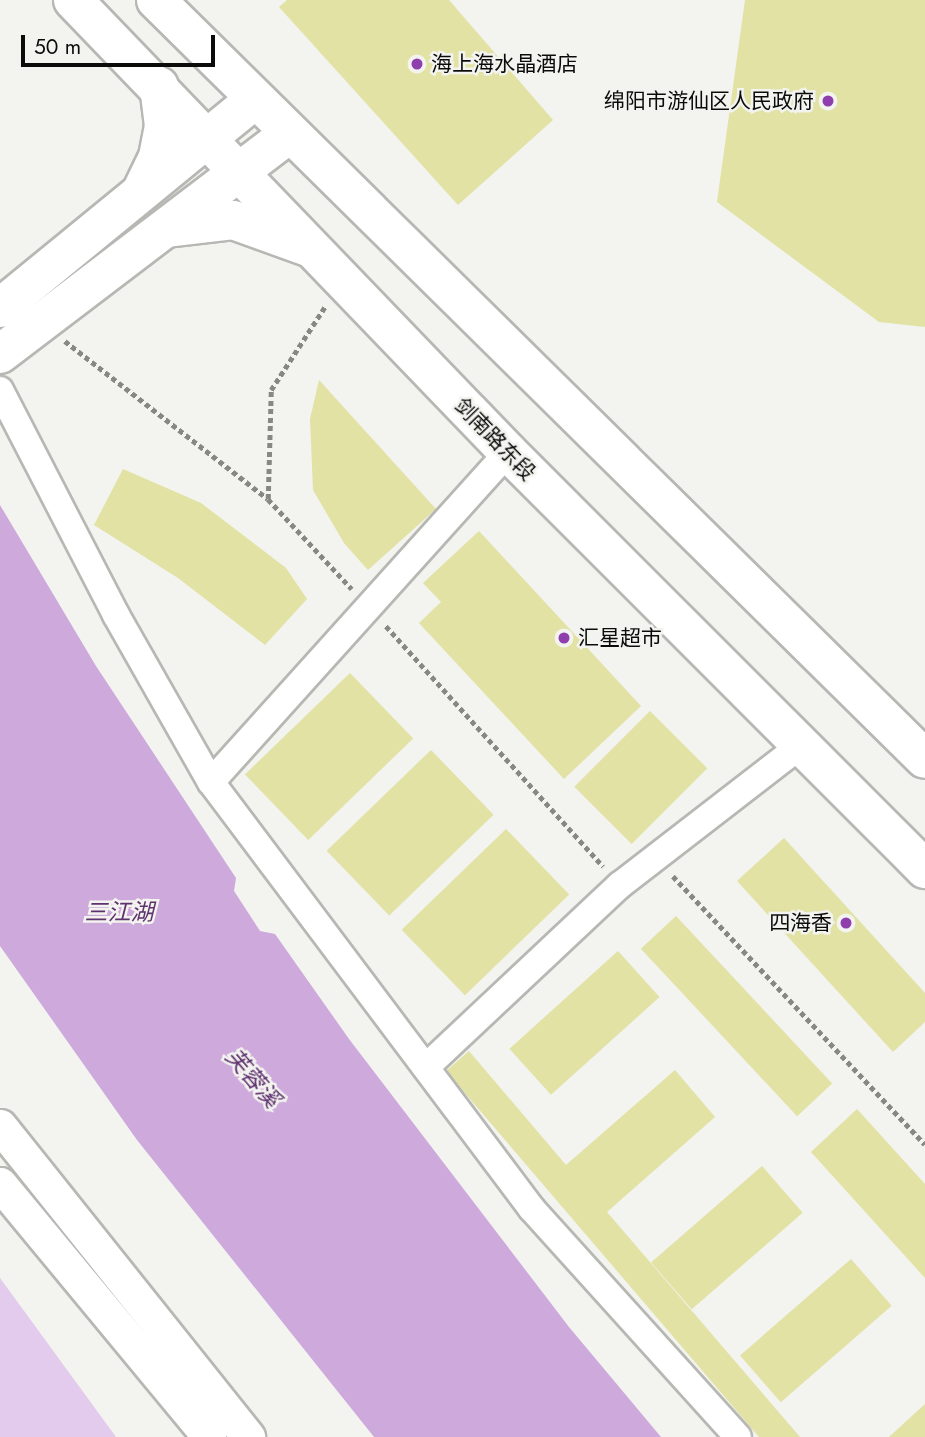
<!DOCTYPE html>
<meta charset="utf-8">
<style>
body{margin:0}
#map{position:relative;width:925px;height:1437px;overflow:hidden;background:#f3f3ef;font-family:Jost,"Noto Sans SC",sans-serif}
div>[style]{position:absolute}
.green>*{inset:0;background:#e2cbec}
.water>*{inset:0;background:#cda9dc}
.building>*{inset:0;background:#e1e2a3;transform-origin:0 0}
.path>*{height:4.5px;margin-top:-2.25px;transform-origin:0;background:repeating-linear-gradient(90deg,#878784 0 5px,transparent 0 8.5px)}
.roads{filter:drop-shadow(2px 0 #b7b7b4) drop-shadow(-2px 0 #b7b7b4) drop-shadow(0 2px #b7b7b4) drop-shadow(0 -2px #b7b7b4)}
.minor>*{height:26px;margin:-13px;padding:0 13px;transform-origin:13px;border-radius:13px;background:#fff}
.tertiary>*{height:33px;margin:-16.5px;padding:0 16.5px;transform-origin:16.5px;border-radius:16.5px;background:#fff}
.secondary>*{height:38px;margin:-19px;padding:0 19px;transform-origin:19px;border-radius:19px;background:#fff}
.trunk>*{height:38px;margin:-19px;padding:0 19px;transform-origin:19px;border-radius:19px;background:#fff}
.dots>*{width:19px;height:19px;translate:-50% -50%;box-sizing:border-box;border:4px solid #f3f3ef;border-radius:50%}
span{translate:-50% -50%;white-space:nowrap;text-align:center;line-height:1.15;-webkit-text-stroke:5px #f3f3ef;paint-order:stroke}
.poi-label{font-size:21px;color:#0b0b0a}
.left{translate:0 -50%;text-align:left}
.right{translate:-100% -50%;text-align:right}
.street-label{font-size:21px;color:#0b0b0a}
.water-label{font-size:23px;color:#5e316f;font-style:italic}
.scale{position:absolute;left:21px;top:35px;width:194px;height:32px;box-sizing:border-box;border:4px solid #0b0b0a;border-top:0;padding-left:9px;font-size:21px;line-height:24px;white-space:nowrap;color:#0b0b0a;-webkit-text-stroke:5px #f3f3ef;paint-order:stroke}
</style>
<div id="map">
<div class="green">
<div style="clip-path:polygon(0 1278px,116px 1437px,0 1437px)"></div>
</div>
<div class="water">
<div style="clip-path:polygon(0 505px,96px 666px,236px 878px,234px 891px,260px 931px,275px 934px,349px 1039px,569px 1327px,661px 1437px,374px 1437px,137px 1140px,0 946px)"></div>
</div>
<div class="building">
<div style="clip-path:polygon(287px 0,449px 0,553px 120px,458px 205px,279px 7px)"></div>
<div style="clip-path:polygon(745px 0,925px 0,925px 327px,879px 322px,717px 202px)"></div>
<div style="clip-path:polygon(319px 380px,436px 509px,368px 570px,344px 543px,313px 490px,310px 419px)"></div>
<div style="clip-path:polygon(123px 469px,201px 503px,286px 568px,307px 599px,265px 645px,178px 578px,94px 525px)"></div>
<div style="clip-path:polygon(479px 531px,641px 706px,564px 779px,419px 623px,441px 602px,423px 583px)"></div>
<div style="left:350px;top:673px;width:91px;height:146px;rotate:46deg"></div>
<div style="left:650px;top:711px;width:81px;height:107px;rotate:45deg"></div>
<div style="left:431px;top:750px;width:90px;height:145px;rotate:46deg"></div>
<div style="left:506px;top:829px;width:91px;height:145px;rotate:46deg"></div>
<div style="clip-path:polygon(784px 838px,925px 993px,925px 1022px,893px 1052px,737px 881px)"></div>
<div style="left:676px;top:916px;width:229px;height:48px;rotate:47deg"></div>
<div style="left:618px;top:951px;width:62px;height:146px;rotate:48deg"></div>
<div style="clip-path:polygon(469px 1051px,566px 1165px,675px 1070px,715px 1117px,607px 1212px,800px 1437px,759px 1437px,446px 1071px)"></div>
<div style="clip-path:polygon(857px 1109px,925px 1184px,925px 1278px,811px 1152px)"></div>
<div style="left:762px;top:1166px;width:62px;height:147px;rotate:49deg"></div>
<div style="left:851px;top:1259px;width:62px;height:147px;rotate:49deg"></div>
<div style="clip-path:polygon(925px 1404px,925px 1437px,889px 1437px)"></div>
</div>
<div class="path">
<div style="left:65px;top:341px;width:257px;rotate:37.9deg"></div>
<div style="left:268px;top:499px;width:123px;rotate:47deg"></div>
<div style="left:268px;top:499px;width:109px;rotate:-88.4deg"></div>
<div style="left:271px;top:390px;width:101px;rotate:-57.1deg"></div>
<div style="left:386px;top:626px;width:324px;rotate:47.9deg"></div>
<div style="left:673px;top:876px;width:368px;rotate:46.8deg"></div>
</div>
<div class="roads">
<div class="minor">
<div style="left:0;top:390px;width:253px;rotate:62.7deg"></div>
<div style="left:116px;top:615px;width:192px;rotate:60.4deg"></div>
<div style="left:211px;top:782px;width:534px;rotate:53.07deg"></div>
<div style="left:532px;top:1209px;width:307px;rotate:47.9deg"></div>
<div style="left:211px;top:782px;width:444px;rotate:-48deg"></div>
<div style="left:426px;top:1067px;width:266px;rotate:-43.2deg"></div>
<div style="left:620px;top:885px;width:227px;rotate:-37.7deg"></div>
</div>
<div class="tertiary">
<div style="left:0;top:1126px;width:398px;rotate:51.4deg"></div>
<div style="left:0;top:1184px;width:328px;rotate:50.4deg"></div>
</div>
<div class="secondary">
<div style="left:143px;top:188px;width:34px;rotate:-64deg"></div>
<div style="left:158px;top:157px;width:32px;rotate:-79deg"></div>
<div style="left:164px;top:126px;width:40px;rotate:-97.1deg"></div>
<div style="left:167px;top:228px;width:66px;rotate:-6.9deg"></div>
<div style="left:233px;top:220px;width:80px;rotate:19.8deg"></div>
<div style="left:0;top:308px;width:330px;rotate:-39.3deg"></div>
<div style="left:0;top:354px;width:363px;rotate:-37.3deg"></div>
</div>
<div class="trunk">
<div style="left:73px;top:0;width:627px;rotate:46.1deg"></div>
<div style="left:508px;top:452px;width:590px;rotate:45deg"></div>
<div style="left:156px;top:0;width:1080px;rotate:44.63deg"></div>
</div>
</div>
<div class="dots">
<div style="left:417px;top:64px;background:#8f3ead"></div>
<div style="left:828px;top:101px;background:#8f3ead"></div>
<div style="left:564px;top:638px;background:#8f3ead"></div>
<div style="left:846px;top:923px;background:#8f3ead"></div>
</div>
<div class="poi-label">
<span class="left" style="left:431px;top:64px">海上海水晶酒店</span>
<span class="right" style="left:814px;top:101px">绵阳市游仙区人民政府</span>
<span class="left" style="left:578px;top:638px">汇星超市</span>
<span class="right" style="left:832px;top:923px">四海香</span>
</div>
<div class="street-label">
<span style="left:495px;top:439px;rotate:46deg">剑南路东段</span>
</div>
<div class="water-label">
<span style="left:119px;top:912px">三江湖</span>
<span style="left:253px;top:1078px;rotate:49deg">芙蓉溪</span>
</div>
<div class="scale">50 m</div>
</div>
